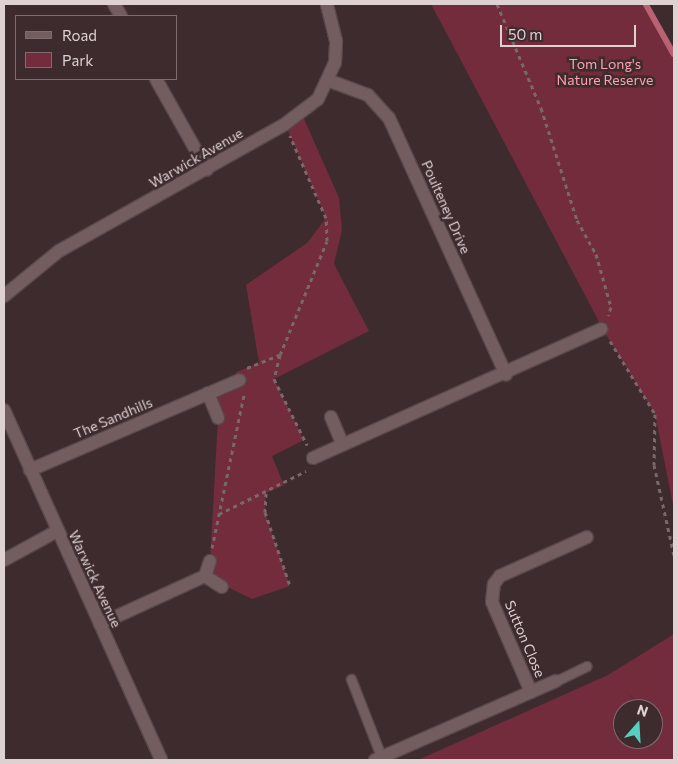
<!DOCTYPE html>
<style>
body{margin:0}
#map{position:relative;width:678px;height:764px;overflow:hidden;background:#3e2b2e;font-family:Commissioner,sans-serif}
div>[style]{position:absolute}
.green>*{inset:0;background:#722c3b}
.stream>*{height:5.5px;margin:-2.75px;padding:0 2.75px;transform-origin:2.75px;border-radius:2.75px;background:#b86272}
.path>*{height:3px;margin-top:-1.5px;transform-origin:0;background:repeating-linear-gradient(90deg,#79686a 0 4px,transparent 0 8px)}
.roads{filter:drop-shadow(1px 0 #58484b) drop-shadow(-1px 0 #58484b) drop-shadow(0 1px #58484b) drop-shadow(0 -1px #58484b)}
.service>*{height:9px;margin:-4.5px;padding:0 4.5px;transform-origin:4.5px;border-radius:4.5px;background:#735d5f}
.minor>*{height:12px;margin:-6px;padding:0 6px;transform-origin:6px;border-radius:6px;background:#735d5f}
span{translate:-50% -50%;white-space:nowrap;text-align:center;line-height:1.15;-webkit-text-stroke:5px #3e2b2e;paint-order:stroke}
.park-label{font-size:14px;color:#fea0af}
.street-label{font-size:14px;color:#ded1d2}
.frame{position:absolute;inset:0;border:5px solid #ded1d2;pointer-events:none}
.legend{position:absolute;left:15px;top:15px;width:162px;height:65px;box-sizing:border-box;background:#3e2b2e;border:1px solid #7e6d70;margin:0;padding:6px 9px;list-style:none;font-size:15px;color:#ded1d2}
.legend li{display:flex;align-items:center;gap:10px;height:25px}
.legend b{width:25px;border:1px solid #7e6d70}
.north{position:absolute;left:613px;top:699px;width:50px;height:50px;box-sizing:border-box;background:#3e2b2e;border:1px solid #7e6d70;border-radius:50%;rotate:19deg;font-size:14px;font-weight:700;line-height:20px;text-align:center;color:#ded1d2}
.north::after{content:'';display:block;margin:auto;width:18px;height:22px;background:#57cec2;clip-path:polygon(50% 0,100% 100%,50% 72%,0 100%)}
.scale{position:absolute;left:500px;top:25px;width:136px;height:22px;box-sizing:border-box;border:2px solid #ded1d2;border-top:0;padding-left:6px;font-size:15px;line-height:18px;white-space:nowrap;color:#ded1d2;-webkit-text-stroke:4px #3e2b2e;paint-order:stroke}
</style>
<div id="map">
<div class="green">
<div style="clip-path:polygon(431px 4px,646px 4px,674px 53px,674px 510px,655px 414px,605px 333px)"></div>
<div style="clip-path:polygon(301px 112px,339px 198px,342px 230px,334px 264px,369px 331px,274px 379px,304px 440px,272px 456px,284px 485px,266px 493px,265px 512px,290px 586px,252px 599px,205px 576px,210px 561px,218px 418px,208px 393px,239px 380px,236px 372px,259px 363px,246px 285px,307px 243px,326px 218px,285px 124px)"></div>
<div style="clip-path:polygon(evenodd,674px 634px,674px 760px,418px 760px,608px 675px,674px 634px,625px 691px,646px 709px,653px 709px,658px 720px,653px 718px,653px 739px,623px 739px,623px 709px,644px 709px,625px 691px)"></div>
</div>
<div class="stream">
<div style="left:646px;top:4px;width:57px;rotate:60.8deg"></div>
</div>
<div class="path">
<div style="left:497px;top:4px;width:113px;rotate:67.1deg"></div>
<div style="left:541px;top:108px;width:118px;rotate:72.2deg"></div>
<div style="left:577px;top:220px;width:39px;rotate:61deg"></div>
<div style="left:596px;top:254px;width:55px;rotate:74.2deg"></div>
<div style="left:611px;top:307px;width:9px;rotate:108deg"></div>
<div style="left:610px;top:341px;width:86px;rotate:58.3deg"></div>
<div style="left:655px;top:414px;width:51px;rotate:91.1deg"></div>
<div style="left:654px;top:465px;width:92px;rotate:77.5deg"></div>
<div style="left:280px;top:355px;width:25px;rotate:104deg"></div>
<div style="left:274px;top:379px;width:74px;rotate:63.4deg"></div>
<div style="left:247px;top:368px;width:35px;rotate:-22deg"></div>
<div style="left:280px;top:355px;width:123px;rotate:-67.6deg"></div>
<div style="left:327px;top:241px;width:23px;rotate:-92deg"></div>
<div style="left:326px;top:218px;width:90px;rotate:-113.7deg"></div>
<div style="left:266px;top:493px;width:19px;rotate:93deg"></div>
<div style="left:265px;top:512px;width:78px;rotate:71.3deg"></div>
<div style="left:219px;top:514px;width:97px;rotate:-26.3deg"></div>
<div style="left:212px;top:548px;width:156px;rotate:-78.2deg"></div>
</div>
<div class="roads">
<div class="service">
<div style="left:351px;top:679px;width:83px;rotate:68.7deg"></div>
<div style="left:556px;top:681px;width:34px;rotate:-26deg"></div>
</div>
<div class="minor">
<div style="left:114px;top:4px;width:14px;rotate:60deg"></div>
<div style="left:156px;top:79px;width:104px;rotate:60.7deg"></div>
<div style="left:330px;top:81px;width:40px;rotate:20.2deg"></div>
<div style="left:368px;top:95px;width:31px;rotate:48deg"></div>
<div style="left:389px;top:118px;width:282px;rotate:65.5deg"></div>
<div style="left:4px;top:296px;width:71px;rotate:-39.3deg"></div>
<div style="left:59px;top:251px;width:259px;rotate:-29.3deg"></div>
<div style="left:285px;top:124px;width:41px;rotate:-37.1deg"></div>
<div style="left:318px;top:99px;width:40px;rotate:-65deg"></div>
<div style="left:335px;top:63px;width:22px;rotate:-87deg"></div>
<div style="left:336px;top:41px;width:38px;rotate:-104deg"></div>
<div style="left:208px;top:393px;width:27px;rotate:68deg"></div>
<div style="left:4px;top:410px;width:384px;rotate:65.8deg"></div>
<div style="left:331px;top:417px;width:30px;rotate:67deg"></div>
<div style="left:313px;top:458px;width:316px;rotate:-24.1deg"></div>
<div style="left:30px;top:470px;width:228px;rotate:-23.2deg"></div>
<div style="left:4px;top:560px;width:60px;rotate:-28.7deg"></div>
<div style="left:210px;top:561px;width:16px;rotate:108deg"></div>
<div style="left:205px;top:576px;width:20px;rotate:33deg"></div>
<div style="left:100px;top:624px;width:115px;rotate:-24.6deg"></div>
<div style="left:531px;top:692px;width:98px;rotate:-113.4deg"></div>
<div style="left:492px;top:602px;width:18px;rotate:-84deg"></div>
<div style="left:494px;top:584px;width:10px;rotate:-53deg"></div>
<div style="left:500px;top:576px;width:95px;rotate:-24.1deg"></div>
<div style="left:375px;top:760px;width:197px;rotate:-23.6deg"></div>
</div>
</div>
<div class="park-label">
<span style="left:605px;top:72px">Tom Long's<br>Nature Reserve</span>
</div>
<div class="street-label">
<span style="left:196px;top:158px;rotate:-30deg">Warwick Avenue</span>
<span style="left:446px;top:207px;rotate:66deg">Poulteney Drive</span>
<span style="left:113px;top:418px;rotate:-23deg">The Sandhills</span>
<span style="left:95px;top:579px;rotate:65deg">Warwick Avenue</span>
<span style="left:525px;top:639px;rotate:67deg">Sutton Close</span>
</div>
<div class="frame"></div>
<ul class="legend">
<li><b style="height:6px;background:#735d5f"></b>Road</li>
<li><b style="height:14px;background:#722c3b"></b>Park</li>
</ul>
<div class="north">N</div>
<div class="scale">50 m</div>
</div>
